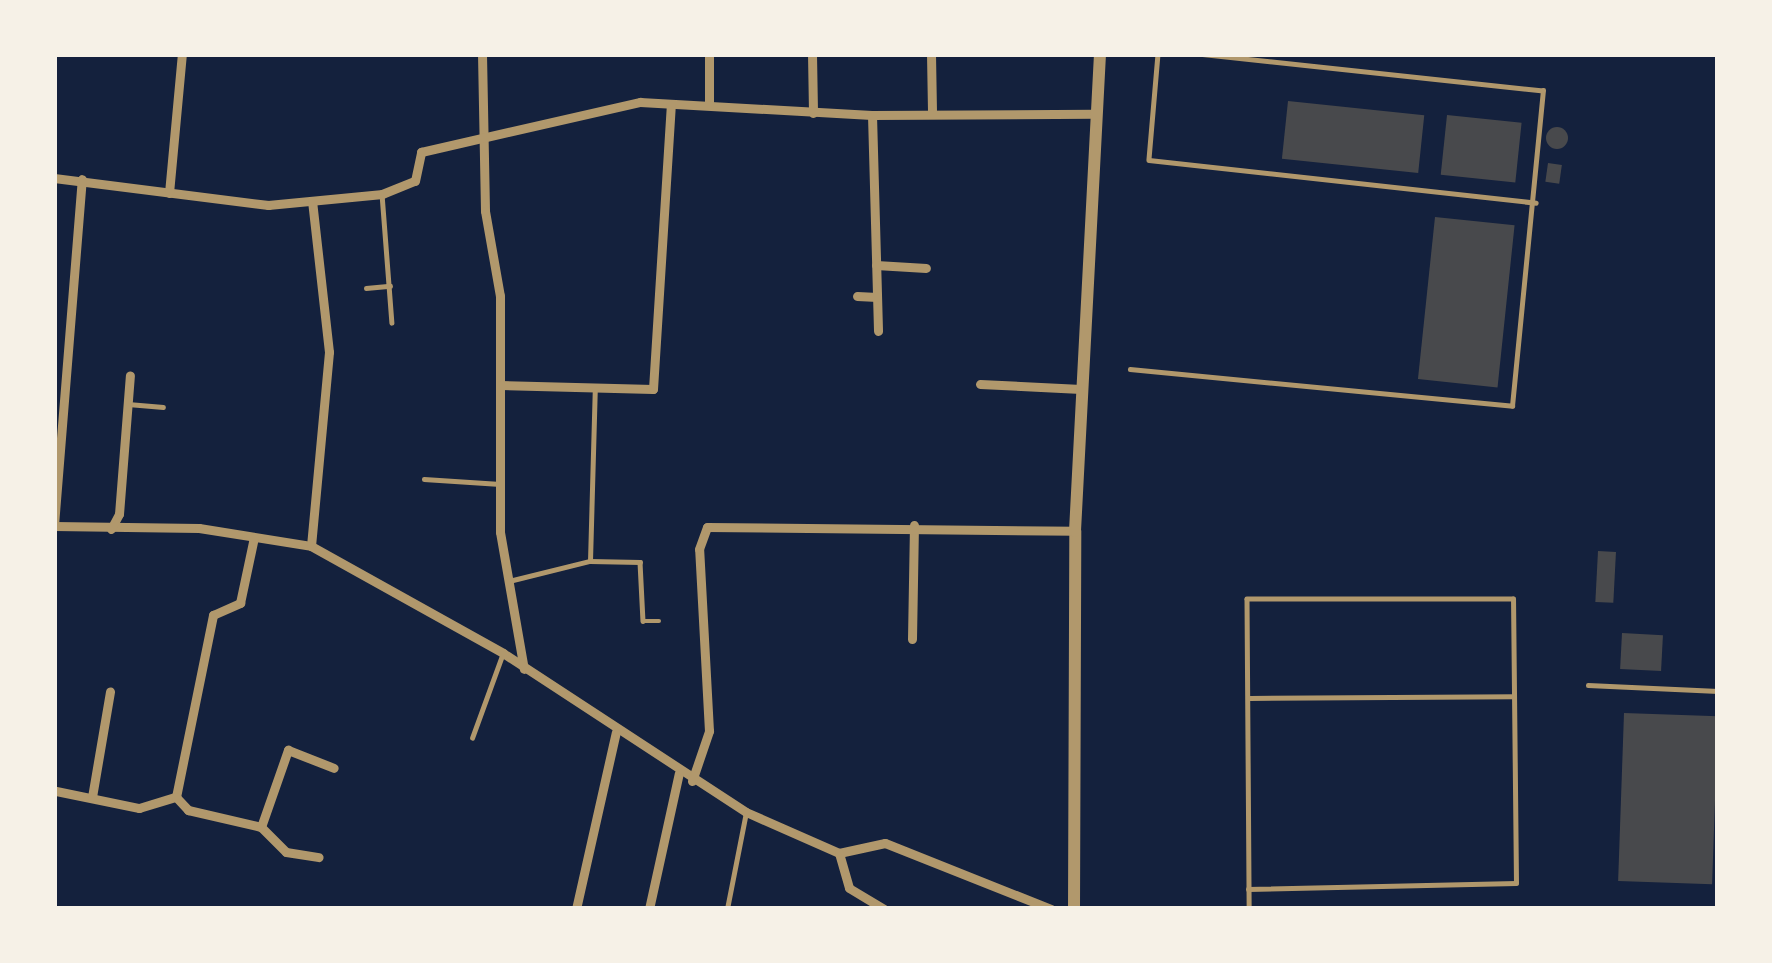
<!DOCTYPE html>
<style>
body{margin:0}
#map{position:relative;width:1772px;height:963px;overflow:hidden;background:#14213d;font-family:Spectral,serif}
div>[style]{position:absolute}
.building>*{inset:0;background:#48494c;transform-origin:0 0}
.round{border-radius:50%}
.service>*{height:4.5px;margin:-2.25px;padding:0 2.25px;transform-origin:2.25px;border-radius:2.25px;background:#b1986c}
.minor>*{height:9px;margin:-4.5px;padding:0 4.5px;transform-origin:4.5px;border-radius:4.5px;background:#b1986c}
.tertiary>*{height:12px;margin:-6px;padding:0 6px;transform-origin:6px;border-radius:6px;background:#b1986c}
span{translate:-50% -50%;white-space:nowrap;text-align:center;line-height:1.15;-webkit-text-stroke:10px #f6f1e7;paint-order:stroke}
.frame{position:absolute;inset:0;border:57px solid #f6f1e7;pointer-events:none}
</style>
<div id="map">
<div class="building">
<div style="left:1288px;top:101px;width:137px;height:58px;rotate:6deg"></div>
<div style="left:1447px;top:115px;width:75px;height:60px;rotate:6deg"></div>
<div class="round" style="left:1546px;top:127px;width:22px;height:22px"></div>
<div style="left:1548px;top:163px;width:14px;height:19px;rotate:8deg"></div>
<div style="left:1435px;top:217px;width:80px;height:163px;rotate:6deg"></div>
<div style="left:1598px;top:551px;width:18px;height:51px;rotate:3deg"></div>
<div style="left:1622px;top:633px;width:41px;height:36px;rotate:3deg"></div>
<div style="left:1624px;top:713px;width:94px;height:168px;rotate:2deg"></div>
</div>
<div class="service">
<div style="left:1158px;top:54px;width:106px;rotate:94.9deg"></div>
<div style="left:1149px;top:160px;width:389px;rotate:6.3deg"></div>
<div style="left:382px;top:194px;width:129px;rotate:85.6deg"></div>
<div style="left:366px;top:288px;width:24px;rotate:-5deg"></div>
<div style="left:1130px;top:369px;width:384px;rotate:5.5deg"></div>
<div style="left:1512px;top:406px;width:317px;rotate:-84.4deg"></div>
<div style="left:1543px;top:91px;width:349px;rotate:-173.9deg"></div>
<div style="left:128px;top:404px;width:35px;rotate:5deg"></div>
<div style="left:424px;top:479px;width:76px;rotate:3.8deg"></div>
<div style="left:590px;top:561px;width:174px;rotate:-88.4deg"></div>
<div style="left:509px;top:581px;width:83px;rotate:-13.9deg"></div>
<div style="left:590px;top:561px;width:50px;rotate:1.1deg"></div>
<div style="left:640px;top:562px;width:59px;rotate:87.1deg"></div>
<div style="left:643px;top:621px;width:16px"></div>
<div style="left:1588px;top:685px;width:130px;rotate:2.6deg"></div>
<div style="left:1250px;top:698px;width:264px;rotate:-0.4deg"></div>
<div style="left:472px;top:738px;width:90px;rotate:-70deg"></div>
<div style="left:1248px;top:889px;width:268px;rotate:-1.3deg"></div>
<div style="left:1516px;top:883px;width:284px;rotate:-90.6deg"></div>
<div style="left:1513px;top:599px;width:266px;rotate:180deg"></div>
<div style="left:1247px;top:599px;width:310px;rotate:89.6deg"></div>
<div style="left:727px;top:909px;width:99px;rotate:-78.9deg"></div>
</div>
<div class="minor">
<div style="left:482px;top:54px;width:157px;rotate:88.9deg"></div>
<div style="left:485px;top:211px;width:86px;rotate:80deg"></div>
<div style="left:500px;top:296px;width:236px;rotate:90deg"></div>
<div style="left:500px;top:532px;width:139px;rotate:80.1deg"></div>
<div style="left:709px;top:54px;width:51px;rotate:90deg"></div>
<div style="left:812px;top:54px;width:59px;rotate:89deg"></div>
<div style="left:931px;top:54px;width:60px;rotate:89deg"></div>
<div style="left:872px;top:115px;width:216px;rotate:88.4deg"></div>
<div style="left:54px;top:178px;width:216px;rotate:7.2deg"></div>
<div style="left:268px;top:205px;width:115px;rotate:-5.5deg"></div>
<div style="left:382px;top:194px;width:35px;rotate:-22deg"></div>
<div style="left:415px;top:181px;width:30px;rotate:-78deg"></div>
<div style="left:421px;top:152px;width:225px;rotate:-12.9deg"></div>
<div style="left:640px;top:102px;width:232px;rotate:3.2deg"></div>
<div style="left:872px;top:115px;width:222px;rotate:-0.3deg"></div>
<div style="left:169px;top:193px;width:140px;rotate:-84.7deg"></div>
<div style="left:876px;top:265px;width:50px;rotate:3.4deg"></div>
<div style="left:857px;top:296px;width:20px;rotate:3deg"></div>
<div style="left:980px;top:384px;width:101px;rotate:2.8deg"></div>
<div style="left:501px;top:385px;width:152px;rotate:1.5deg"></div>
<div style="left:653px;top:389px;width:285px;rotate:-86.4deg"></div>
<div style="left:54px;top:525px;width:347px;rotate:-85.4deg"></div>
<div style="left:54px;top:526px;width:145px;rotate:0.8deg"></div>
<div style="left:199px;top:528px;width:113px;rotate:9.1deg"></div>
<div style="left:311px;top:546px;width:220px;rotate:29.1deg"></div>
<div style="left:503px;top:653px;width:290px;rotate:33.2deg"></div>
<div style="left:746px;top:812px;width:102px;rotate:23.8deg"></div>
<div style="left:839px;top:853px;width:47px;rotate:-12.3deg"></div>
<div style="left:885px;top:843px;width:179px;rotate:21.7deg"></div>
<div style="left:111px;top:529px;width:17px;rotate:-62deg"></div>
<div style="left:119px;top:514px;width:139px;rotate:-85.5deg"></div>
<div style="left:311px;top:546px;width:195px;rotate:-84.7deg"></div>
<div style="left:329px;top:352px;width:152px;rotate:-96.4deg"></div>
<div style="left:912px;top:639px;width:114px;rotate:-89deg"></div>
<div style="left:692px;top:781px;width:53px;rotate:-71.2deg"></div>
<div style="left:709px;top:731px;width:182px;rotate:-93.1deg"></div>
<div style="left:699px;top:549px;width:23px;rotate:-70deg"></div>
<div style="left:707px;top:527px;width:368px;rotate:0.6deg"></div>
<div style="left:56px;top:791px;width:85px;rotate:11.6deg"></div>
<div style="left:139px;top:808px;width:39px;rotate:-17deg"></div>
<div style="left:92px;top:797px;width:107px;rotate:-80.3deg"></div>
<div style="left:176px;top:797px;width:186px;rotate:-78.5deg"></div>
<div style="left:213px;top:615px;width:30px;rotate:-24deg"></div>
<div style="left:240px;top:603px;width:67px;rotate:-78deg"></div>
<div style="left:176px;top:797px;width:18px;rotate:47deg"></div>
<div style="left:188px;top:810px;width:75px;rotate:13.1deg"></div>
<div style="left:261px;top:827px;width:35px;rotate:45deg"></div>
<div style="left:286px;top:852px;width:33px;rotate:9deg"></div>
<div style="left:261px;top:827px;width:82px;rotate:-70.7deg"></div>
<div style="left:288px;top:750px;width:49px;rotate:21.4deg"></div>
<div style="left:839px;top:853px;width:36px;rotate:74deg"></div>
<div style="left:849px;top:888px;width:41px;rotate:31deg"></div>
<div style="left:576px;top:909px;width:181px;rotate:-77.3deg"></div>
<div style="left:649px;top:909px;width:139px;rotate:-77.6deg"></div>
</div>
<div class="tertiary">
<div style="left:1074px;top:909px;width:378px;rotate:-89.8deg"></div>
<div style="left:1075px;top:531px;width:478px;rotate:-87deg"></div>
</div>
<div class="frame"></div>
</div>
